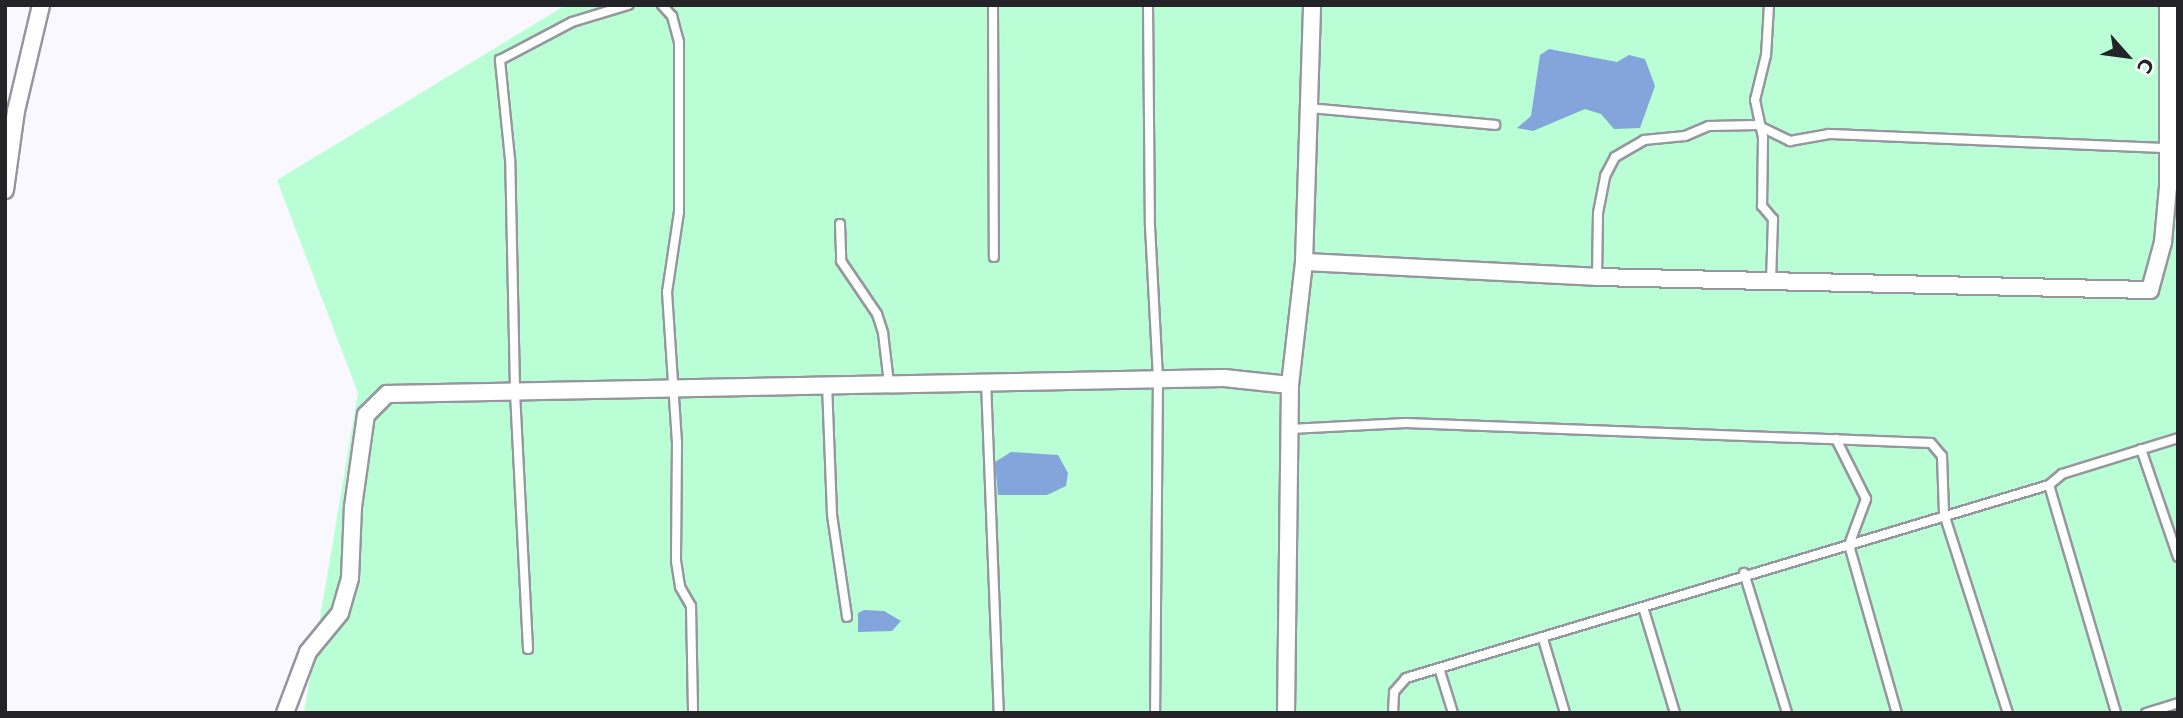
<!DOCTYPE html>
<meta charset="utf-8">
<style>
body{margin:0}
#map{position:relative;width:2183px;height:718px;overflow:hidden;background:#f8f8fe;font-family:"DejaVu Sans",sans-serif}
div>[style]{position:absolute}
.green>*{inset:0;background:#b9fed5}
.water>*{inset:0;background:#84a4dc}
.roads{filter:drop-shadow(2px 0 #95969f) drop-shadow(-2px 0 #95969f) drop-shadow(0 2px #95969f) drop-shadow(0 -2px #95969f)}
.lane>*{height:8px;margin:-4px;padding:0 4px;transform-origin:4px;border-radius:4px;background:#fff}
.street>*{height:16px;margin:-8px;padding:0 8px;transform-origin:8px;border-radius:8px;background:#fff}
span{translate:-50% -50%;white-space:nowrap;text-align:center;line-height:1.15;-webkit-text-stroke:5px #fff;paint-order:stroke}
.frame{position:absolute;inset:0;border:7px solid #242428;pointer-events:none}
.north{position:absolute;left:2092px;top:21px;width:70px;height:70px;-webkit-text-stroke:5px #fff;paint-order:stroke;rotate:118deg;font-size:19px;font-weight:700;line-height:28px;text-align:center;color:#242428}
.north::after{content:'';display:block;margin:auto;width:24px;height:32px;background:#242428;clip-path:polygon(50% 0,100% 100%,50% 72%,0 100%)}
</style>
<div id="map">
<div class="green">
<div style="clip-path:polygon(566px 5px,2178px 5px,2178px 713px,304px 713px,358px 393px,277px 180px)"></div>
</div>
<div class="water">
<div style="clip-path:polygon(1549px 49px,1617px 62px,1629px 55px,1645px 59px,1655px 86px,1640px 128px,1614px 129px,1601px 114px,1585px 109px,1533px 131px,1517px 128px,1531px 116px,1540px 55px)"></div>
<div style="clip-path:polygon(1011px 452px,1058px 455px,1068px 473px,1066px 486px,1047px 495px,998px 495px,995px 462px)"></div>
<div style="clip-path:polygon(864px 610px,884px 611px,901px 621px,892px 631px,858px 632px,858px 613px)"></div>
</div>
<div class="roads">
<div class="lane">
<div style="left:662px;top:5px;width:15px;rotate:48deg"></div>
<div style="left:672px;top:16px;width:27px;rotate:75deg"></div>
<div style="left:679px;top:42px;width:170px;rotate:90deg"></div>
<div style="left:679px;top:212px;width:81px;rotate:98.5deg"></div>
<div style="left:667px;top:292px;width:151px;rotate:86.2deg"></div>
<div style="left:677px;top:443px;width:118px;rotate:90.5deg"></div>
<div style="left:676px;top:561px;width:26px;rotate:81deg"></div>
<div style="left:680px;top:587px;width:22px;rotate:60deg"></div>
<div style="left:691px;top:606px;width:105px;rotate:88.9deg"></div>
<div style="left:993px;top:5px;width:252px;rotate:89.8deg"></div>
<div style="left:1148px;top:5px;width:221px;rotate:89.5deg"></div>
<div style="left:1150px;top:226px;width:153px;rotate:87deg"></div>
<div style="left:1158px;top:379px;width:334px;rotate:90.5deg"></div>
<div style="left:1769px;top:5px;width:50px;rotate:93.4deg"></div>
<div style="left:1766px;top:55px;width:46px;rotate:103.7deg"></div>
<div style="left:1755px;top:100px;width:39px;rotate:78deg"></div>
<div style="left:1763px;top:138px;width:68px;rotate:90.8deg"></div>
<div style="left:1762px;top:206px;width:17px;rotate:50deg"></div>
<div style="left:1773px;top:219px;width:62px;rotate:91.8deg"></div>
<div style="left:1309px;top:108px;width:187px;rotate:5.2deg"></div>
<div style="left:840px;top:224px;width:37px;rotate:88deg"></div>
<div style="left:841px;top:261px;width:64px;rotate:55.8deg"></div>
<div style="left:877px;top:314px;width:20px;rotate:72deg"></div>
<div style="left:883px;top:333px;width:50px;rotate:83.2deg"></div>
<div style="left:1597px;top:277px;width:64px;rotate:-89.1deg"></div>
<div style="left:1598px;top:213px;width:38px;rotate:-79deg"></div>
<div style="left:1605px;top:176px;width:21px;rotate:-62deg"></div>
<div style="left:1615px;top:157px;width:34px;rotate:-30deg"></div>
<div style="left:1644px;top:140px;width:41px;rotate:-5.6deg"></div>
<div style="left:1685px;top:136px;width:26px;rotate:-23deg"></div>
<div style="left:1709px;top:126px;width:48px;rotate:-1.2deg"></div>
<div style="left:1757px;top:125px;width:37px;rotate:26deg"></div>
<div style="left:1790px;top:141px;width:40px;rotate:-10deg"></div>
<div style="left:1829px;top:134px;width:337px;rotate:2.4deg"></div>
<div style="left:986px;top:381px;width:332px;rotate:87.8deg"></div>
<div style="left:827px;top:384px;width:131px;rotate:87.8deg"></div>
<div style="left:832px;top:515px;width:103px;rotate:81.6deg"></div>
<div style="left:1290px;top:429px;width:116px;rotate:-3deg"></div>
<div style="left:1406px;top:423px;width:525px;rotate:2.18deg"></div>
<div style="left:1931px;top:443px;width:17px;rotate:50deg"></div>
<div style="left:1942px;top:456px;width:58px;rotate:88deg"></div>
<div style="left:1944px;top:514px;width:209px;rotate:72.2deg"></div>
<div style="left:1836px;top:439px;width:67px;rotate:63.4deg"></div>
<div style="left:1866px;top:499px;width:49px;rotate:110.3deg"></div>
<div style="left:1849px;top:545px;width:175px;rotate:74.1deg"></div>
<div style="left:2141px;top:449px;width:114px;rotate:71.1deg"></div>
<div style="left:2049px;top:485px;width:238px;rotate:73.6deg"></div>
<div style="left:1744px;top:573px;width:146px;rotate:72.9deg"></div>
<div style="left:1643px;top:607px;width:111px;rotate:73.2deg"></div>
<div style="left:1543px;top:639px;width:77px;rotate:73.4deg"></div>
<div style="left:528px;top:649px;width:260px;rotate:-92.9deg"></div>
<div style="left:515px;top:389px;width:230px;rotate:-91.2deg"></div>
<div style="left:510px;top:159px;width:100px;rotate:-95.8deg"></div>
<div style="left:500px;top:60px;width:81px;rotate:-27.8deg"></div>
<div style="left:572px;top:22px;width:59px;rotate:-16.9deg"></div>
<div style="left:1439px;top:668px;width:47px;rotate:72.7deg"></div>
<div style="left:1393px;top:713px;width:21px;rotate:-87deg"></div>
<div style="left:1394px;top:692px;width:18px;rotate:-49deg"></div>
<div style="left:1406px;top:678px;width:671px;rotate:-16.71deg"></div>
<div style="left:2049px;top:485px;width:17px;rotate:-40deg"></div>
<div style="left:2062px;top:474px;width:121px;rotate:-17.2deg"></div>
<div style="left:2146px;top:713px;width:34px;rotate:-17deg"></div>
</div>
<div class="street">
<div style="left:5px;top:190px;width:80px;rotate:-82.1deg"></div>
<div style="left:16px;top:111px;width:109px;rotate:-76.7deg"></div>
<div style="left:1304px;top:262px;width:293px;rotate:2.9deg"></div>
<div style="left:1597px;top:277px;width:553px;rotate:1.35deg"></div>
<div style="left:2150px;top:290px;width:50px;rotate:-74.8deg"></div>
<div style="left:2163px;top:242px;width:55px;rotate:-84.8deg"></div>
<div style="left:2168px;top:187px;width:182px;rotate:-90deg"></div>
<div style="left:285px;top:713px;width:65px;rotate:-69.3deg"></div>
<div style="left:308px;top:652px;width:50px;rotate:-50.6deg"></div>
<div style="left:340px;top:613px;width:36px;rotate:-74deg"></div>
<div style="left:350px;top:578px;width:71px;rotate:-87.6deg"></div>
<div style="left:353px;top:507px;width:93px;rotate:-82deg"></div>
<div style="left:366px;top:415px;width:30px;rotate:-45deg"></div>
<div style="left:387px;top:394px;width:837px;rotate:-1.1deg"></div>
<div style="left:1224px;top:378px;width:66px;rotate:6.1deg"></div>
<div style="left:1286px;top:713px;width:328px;rotate:-89.3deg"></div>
<div style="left:1290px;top:385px;width:124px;rotate:-83.5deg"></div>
<div style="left:1304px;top:262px;width:257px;rotate:-88.2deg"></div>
</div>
</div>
<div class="frame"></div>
<div class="north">С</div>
</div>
